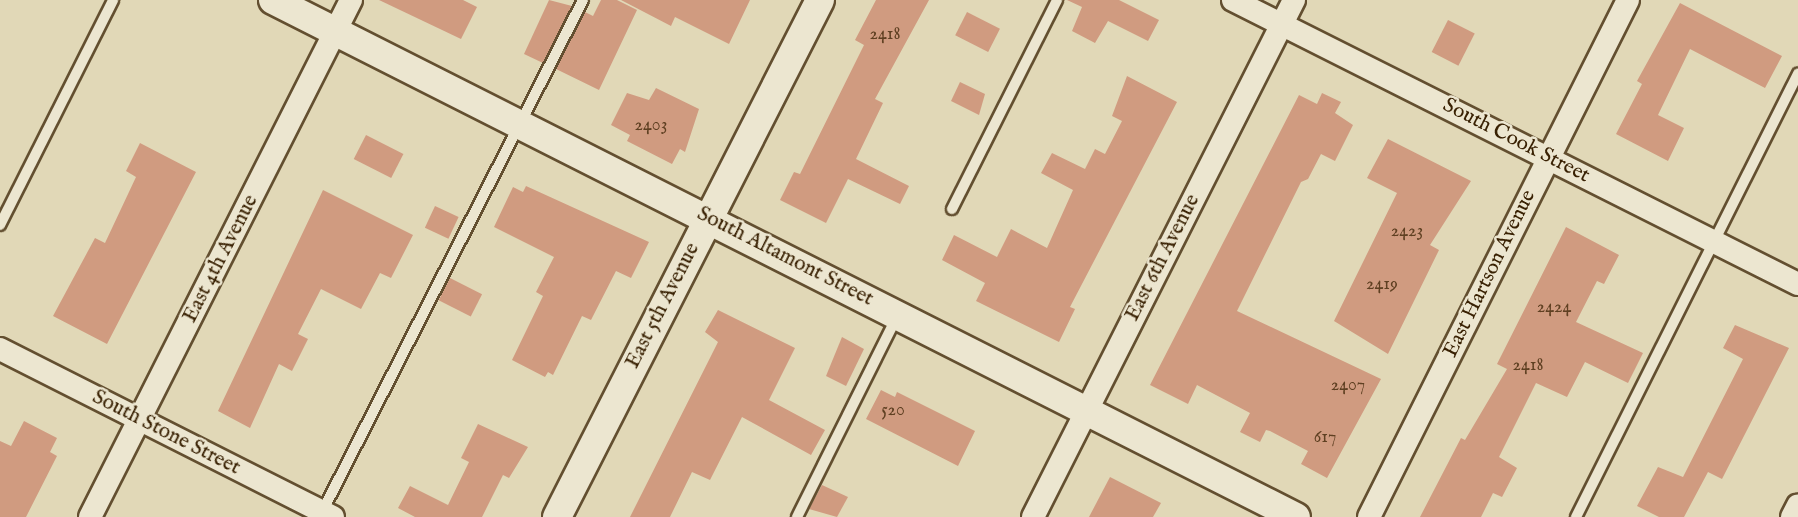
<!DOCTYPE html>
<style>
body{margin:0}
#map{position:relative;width:1798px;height:517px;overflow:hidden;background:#e1d8b7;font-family:"IM FELL English",serif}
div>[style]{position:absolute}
.building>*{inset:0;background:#d09b80;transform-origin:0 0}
.roads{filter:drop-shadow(2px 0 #634f30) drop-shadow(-2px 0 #634f30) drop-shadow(0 2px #634f30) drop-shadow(0 -2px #634f30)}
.service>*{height:10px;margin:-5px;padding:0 5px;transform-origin:5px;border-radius:5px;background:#ece6d0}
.minor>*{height:22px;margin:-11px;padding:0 11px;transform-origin:11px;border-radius:11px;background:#ece6d0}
.tertiary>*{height:28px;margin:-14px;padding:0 14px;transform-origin:14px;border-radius:14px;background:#ece6d0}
span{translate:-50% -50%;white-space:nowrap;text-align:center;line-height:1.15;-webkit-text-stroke:5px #ece6d0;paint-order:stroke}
.number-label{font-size:18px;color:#5f4022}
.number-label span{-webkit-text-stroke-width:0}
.street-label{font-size:21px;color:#392103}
</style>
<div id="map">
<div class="building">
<div style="clip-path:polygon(379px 0,463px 0,477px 7px,461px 39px)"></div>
<div style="clip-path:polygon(549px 0,572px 6px,543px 63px,524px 54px)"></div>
<div style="clip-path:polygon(601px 0,617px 0,637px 10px,599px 90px,556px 69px,585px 12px,593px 16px)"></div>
<div style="clip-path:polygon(621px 0,750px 0,729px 44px,675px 17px,671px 26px)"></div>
<div style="clip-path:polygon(876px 0,929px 0,875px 99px,883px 103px,856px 159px,909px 186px,900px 204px,848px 179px,826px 223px,780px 200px,794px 172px,800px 174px,864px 45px,855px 40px)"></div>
<div style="clip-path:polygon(1067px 0,1119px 0,1159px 20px,1148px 41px,1108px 21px,1095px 43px,1072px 31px,1082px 7px)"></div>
<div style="clip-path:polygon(1680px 3px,1782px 56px,1765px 88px,1690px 49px,1658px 115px,1684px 128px,1668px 161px,1616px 134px,1642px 84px,1637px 81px)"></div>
<div style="left:967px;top:12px;width:37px;height:26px;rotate:27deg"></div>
<div style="left:1448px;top:20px;width:30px;height:36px;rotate:27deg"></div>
<div style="clip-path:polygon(1127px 76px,1177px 102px,1070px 307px,1075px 309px,1059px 342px,976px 301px,985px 283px,942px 260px,954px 235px,997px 257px,1011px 229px,1047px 248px,1073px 190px,1041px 173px,1052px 153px,1085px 169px,1095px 149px,1105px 154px,1122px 121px,1112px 116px)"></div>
<div style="clip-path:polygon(960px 82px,985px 94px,979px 115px,951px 101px)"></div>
<div style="clip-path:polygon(656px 88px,699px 109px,685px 152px,680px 149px,672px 164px,627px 141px,630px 135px,611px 125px,627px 93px,649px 100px)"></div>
<div style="clip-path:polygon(1322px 93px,1341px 102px,1335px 113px,1353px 125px,1335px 161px,1321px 154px,1308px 179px,1301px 182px,1237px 311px,1381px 379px,1327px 478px,1301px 464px,1308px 451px,1270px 431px,1266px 430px,1260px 442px,1240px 432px,1250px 413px,1197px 385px,1188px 404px,1150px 385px,1299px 95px,1317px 104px)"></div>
<div style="left:366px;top:135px;width:42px;height:27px;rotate:27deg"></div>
<div style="clip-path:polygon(1388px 139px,1471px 181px,1430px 245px,1439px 250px,1388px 354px,1334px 321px,1397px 193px,1367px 178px)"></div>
<div style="clip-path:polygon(140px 143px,196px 172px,107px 344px,53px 316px,95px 238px,105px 243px,136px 177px,126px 171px)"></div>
<div style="clip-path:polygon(526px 186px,649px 242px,631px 278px,616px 271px,591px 320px,582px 316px,553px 375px,548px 372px,545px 377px,512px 360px,543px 296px,536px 292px,554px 257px,494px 227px,513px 187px,523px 192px)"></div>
<div style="clip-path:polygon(323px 190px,413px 235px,391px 278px,380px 273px,361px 309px,321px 289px,298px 334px,308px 339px,292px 371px,279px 364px,250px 428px,218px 411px)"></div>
<div style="left:435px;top:206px;width:26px;height:24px;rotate:25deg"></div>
<div style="clip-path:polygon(1566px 227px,1619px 255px,1604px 284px,1597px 281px,1576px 322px,1643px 353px,1628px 383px,1585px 362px,1567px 397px,1536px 383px,1499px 457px,1517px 468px,1502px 497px,1493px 493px,1481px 517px,1420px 517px,1461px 438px,1465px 440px,1507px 369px,1497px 364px)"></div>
<div style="left:450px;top:278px;width:36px;height:25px;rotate:27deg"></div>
<div style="clip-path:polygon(718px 310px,795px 348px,769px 400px,825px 430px,811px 455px,742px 417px,710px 480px,692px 472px,670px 517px,630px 517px,718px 342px,705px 332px)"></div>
<div style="clip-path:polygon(1735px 325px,1789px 348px,1722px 479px,1708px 472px,1684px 517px,1659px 517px,1637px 506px,1658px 467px,1683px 477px,1743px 359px,1723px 348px)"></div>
<div style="clip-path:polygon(842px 337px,864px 349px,846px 386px,826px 376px)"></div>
<div style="clip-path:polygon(881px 390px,895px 397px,897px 392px,975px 431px,958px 466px,866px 419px)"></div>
<div style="clip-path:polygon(24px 421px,57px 438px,50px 452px,57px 456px,26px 517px,0 517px,0 441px,11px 446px)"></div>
<div style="clip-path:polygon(478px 424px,528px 447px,509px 478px,503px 475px,482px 517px,415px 517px,398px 508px,410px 486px,448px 505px,469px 462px,461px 458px)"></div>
<div style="clip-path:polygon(1110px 477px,1161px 503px,1153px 517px,1089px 517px)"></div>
<div style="clip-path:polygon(822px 485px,848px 497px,837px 517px,809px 509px)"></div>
</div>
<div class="roads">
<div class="service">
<div style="left:952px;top:209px;width:234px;rotate:-63.3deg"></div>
<div style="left:0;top:225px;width:252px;rotate:-63.3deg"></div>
<div style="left:321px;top:514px;width:577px;rotate:-62.99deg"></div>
<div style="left:797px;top:517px;width:225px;rotate:-63.5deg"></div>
<div style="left:1576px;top:517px;width:496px;rotate:-63.4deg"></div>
</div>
<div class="minor">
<div style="left:1233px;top:0;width:632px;rotate:26.69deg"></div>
<div style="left:0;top:349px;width:373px;rotate:26.8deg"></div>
<div style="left:90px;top:517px;width:579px;rotate:-63.21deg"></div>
<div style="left:1033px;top:517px;width:579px;rotate:-63.21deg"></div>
<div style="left:1369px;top:517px;width:578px;rotate:-63.39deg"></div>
<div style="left:1792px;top:517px;width:13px;rotate:-63deg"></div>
</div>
<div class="tertiary">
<div style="left:273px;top:0;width:1146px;rotate:26.81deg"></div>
<div style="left:557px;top:517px;width:580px;rotate:-63.04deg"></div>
</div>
</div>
<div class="number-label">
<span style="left:885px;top:35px">2418</span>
<span style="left:651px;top:126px">2403</span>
<span style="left:1407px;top:232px">2423</span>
<span style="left:1382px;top:285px">2419</span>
<span style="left:1554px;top:308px">2424</span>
<span style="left:1528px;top:366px">2418</span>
<span style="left:1348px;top:386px">2407</span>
<span style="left:893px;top:411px">520</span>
<span style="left:1325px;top:438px">617</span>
</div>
<div class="street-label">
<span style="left:1516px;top:141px;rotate:27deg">South Cook Street</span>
<span style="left:785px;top:257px;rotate:27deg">South Altamont Street</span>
<span style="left:1163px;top:258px;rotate:-63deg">East 6th Avenue</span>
<span style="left:221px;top:259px;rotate:-63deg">East 4th Avenue</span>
<span style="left:1490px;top:274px;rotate:-64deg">East Hartson Avenue</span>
<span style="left:663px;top:306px;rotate:-63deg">East 5th Avenue</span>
<span style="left:166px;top:433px;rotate:27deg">South Stone Street</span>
</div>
</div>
